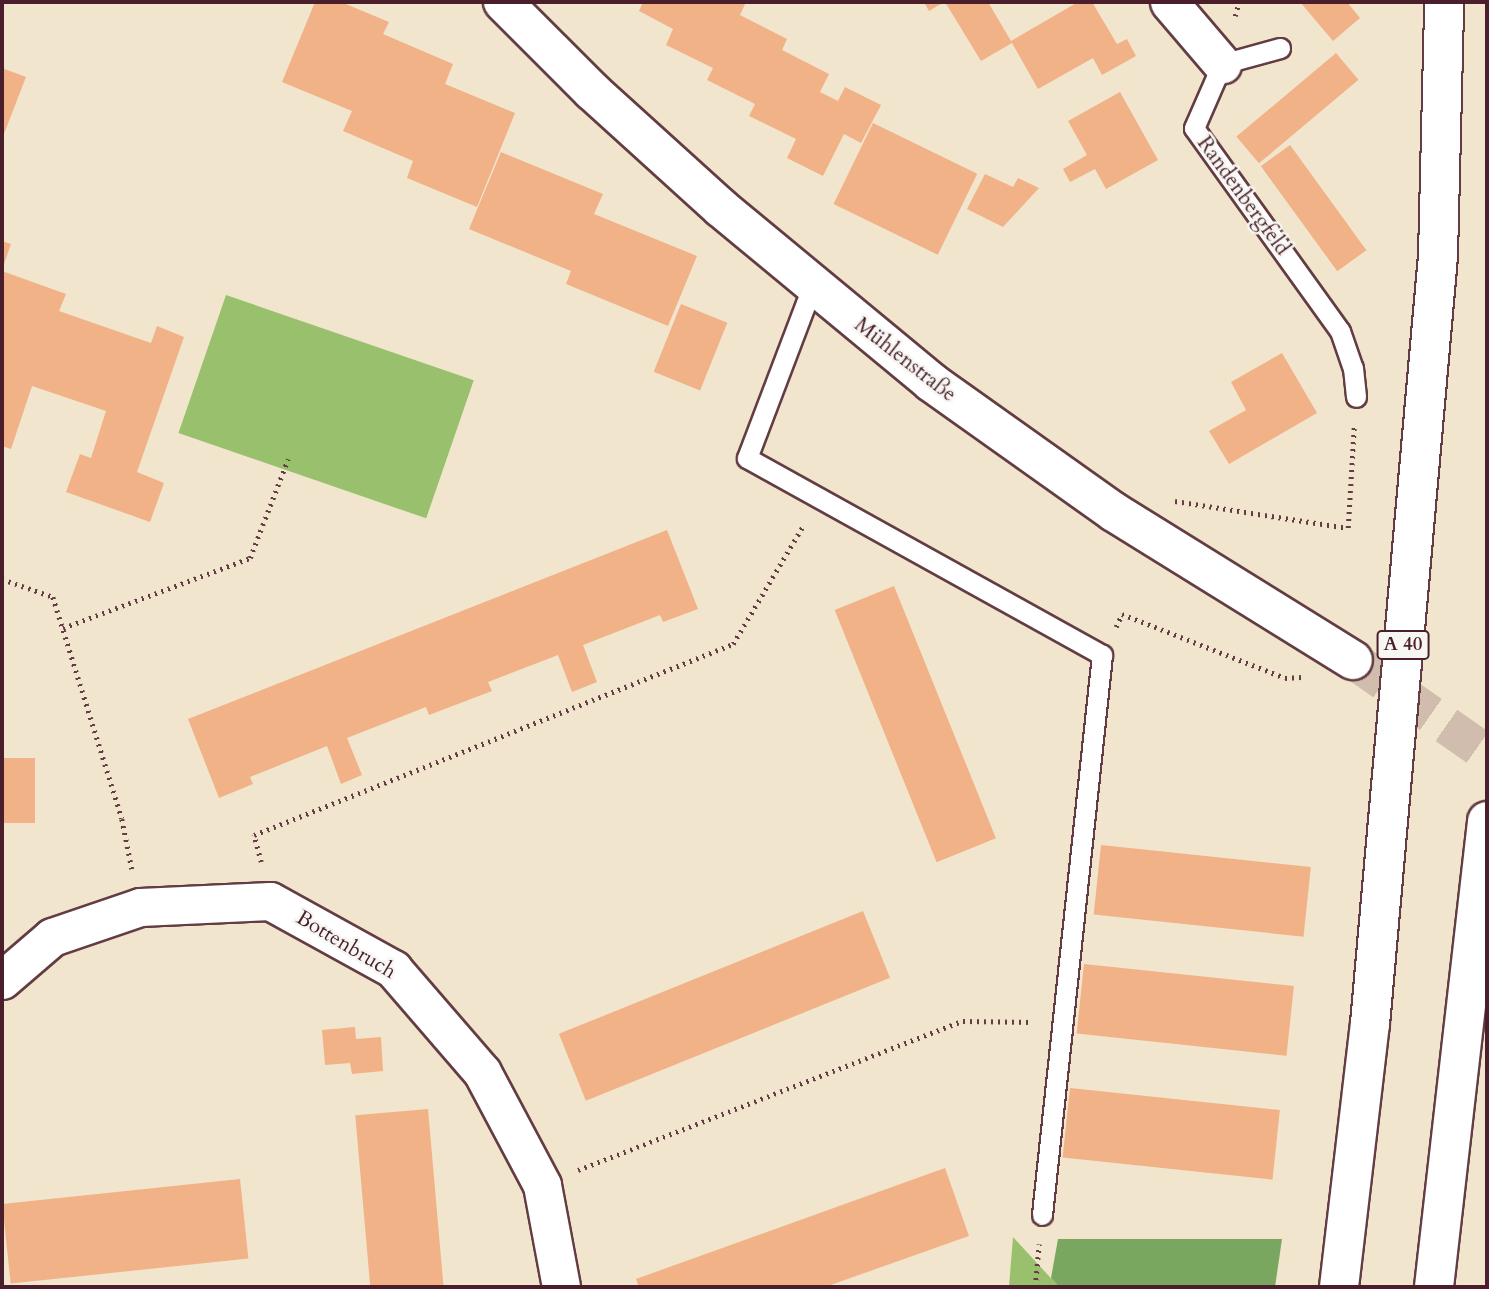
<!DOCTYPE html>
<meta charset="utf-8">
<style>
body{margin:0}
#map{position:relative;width:1489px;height:1289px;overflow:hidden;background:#f1e5cd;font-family:Cardo,serif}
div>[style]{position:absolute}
.green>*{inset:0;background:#99c16d;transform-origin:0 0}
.forest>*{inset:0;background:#7aa760}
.building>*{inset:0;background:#f1b287;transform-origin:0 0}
.secondary-tunnel>*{height:38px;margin-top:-19px;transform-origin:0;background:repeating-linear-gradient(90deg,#d0bdad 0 38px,transparent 0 57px)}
.path>*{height:4.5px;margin-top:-2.25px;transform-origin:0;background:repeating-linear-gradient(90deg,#633d43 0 2px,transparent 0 7px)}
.roads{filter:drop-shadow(2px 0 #633d43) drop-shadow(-2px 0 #633d43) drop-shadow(0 2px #633d43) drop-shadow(0 -2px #633d43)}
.lane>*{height:19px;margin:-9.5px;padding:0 9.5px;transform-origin:9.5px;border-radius:9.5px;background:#fff}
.street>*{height:37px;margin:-18.5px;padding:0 18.5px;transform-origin:18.5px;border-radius:18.5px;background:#fff}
.secondary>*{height:38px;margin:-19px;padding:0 19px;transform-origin:19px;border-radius:19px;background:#fff}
.highway>*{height:38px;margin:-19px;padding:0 19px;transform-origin:19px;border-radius:19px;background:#fff}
span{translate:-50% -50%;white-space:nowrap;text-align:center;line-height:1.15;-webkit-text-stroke:5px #f6f6f2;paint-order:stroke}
.shield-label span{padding:2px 5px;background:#f6f6f2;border:2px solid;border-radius:5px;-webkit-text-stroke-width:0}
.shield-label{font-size:19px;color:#4a1f2b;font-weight:700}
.street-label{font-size:21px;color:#4a1f2b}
.frame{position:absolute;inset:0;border:4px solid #4a1f2b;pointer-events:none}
</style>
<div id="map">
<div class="green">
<div style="left:226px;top:295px;width:262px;height:146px;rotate:19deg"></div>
<div style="clip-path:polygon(1013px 1237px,1059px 1287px,1009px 1287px)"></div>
</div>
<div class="forest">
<div style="clip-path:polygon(1058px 1239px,1282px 1239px,1275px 1287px,1059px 1287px,1051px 1278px)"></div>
</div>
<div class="building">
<div style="clip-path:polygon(315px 2px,341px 2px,389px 22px,383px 34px,453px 64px,445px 84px,515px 113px,477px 207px,407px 178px,413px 161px,343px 131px,352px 111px,282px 82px)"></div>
<div style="clip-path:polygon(643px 2px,746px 2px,740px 15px,787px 39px,782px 50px,829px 74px,820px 92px,838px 101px,845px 87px,881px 105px,861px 143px,844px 134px,823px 176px,787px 158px,796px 139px,749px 116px,755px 104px,707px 80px,713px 68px,666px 45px,673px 29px,639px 11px)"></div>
<div style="clip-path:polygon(924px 2px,944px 2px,929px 11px)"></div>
<div style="clip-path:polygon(945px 2px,988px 2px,1011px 41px,1078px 2px,1092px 2px,1117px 44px,1127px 39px,1136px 56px,1102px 75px,1093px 58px,1038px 89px,1012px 43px,981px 61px)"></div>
<div style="clip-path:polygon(1300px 2px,1347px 2px,1360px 18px,1333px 41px)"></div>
<div style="left:1336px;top:53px;width:35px;height:130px;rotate:50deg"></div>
<div style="clip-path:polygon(2px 68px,26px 77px,2px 139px)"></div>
<div style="clip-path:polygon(1120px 92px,1158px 160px,1106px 189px,1095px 169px,1070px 182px,1063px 169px,1087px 155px,1068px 121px)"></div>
<div style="left:873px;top:123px;width:116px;height:90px;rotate:26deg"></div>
<div style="left:1290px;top:145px;width:130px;height:36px;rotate:54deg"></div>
<div style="clip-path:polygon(501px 152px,603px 194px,594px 214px,697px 256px,668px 326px,566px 284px,571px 271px,469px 229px)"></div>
<div style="clip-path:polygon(985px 174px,1013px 187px,1018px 178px,1039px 188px,1003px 227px,967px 209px)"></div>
<div style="clip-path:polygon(2px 241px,11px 244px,2px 270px)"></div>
<div style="clip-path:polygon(2px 271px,66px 294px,59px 311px,151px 343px,157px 326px,184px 337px,137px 472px,164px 483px,150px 522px,66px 492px,80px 454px,91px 458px,106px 411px,32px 386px,11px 449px,2px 446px)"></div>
<div style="left:681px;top:304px;width:50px;height:73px;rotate:22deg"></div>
<div style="clip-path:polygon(1282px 353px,1317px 413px,1229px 464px,1209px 431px,1246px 410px,1231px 382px)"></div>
<div style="clip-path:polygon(667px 530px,698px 609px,663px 622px,660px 615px,583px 645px,597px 682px,572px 692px,558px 655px,488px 682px,492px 691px,429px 715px,426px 707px,347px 738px,362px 775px,341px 784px,327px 746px,250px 777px,253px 784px,219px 798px,188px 719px)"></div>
<div style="left:894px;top:586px;width:272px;height:64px;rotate:68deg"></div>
<div style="left:2px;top:758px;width:33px;height:65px"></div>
<div style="left:1101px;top:845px;width:211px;height:70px;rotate:6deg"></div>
<div style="left:863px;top:911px;width:72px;height:328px;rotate:68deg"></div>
<div style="left:1084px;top:964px;width:211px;height:70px;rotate:6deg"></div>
<div style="clip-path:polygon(355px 1027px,356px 1039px,381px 1037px,383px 1071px,352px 1074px,350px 1063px,325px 1065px,322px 1030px)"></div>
<div style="left:1070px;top:1088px;width:211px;height:70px;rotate:6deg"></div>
<div style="left:428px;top:1109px;width:179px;height:73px;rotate:85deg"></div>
<div style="clip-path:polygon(945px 1168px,969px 1236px,825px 1287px,639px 1287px,636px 1279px)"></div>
<div style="left:240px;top:1179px;width:80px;height:239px;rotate:84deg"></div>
</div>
<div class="secondary-tunnel">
<div style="left:1353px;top:660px;width:164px;rotate:35deg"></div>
</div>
<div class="path">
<div style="left:1235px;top:16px;width:15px;rotate:-74deg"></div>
<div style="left:1175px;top:501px;width:175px;rotate:8.9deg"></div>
<div style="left:1348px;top:528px;width:102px;rotate:-86.6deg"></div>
<div style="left:2px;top:579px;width:54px;rotate:19.4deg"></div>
<div style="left:53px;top:597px;width:232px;rotate:72.7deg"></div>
<div style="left:122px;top:819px;width:51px;rotate:78.7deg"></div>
<div style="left:1116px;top:627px;width:14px;rotate:-65deg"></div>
<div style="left:1122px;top:614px;width:175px;rotate:21.4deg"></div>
<div style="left:1285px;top:678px;width:16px;rotate:-4deg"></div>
<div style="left:63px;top:628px;width:200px;rotate:-20.5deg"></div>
<div style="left:250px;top:558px;width:106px;rotate:-69deg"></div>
<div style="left:261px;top:862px;width:28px;rotate:-105deg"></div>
<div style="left:254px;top:835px;width:516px;rotate:-21.74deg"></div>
<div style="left:733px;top:644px;width:137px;rotate:-59.3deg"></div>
<div style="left:578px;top:1170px;width:413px;rotate:-21.2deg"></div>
<div style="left:963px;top:1021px;width:69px;rotate:0.8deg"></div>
<div style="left:1035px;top:1287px;width:43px;rotate:-84.7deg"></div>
</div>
<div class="roads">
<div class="lane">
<div style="left:1280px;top:48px;width:60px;rotate:164.6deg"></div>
<div style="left:1222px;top:64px;width:70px;rotate:113.6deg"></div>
<div style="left:1194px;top:128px;width:250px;rotate:54.3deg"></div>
<div style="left:1340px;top:331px;width:39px;rotate:71deg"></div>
<div style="left:1353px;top:368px;width:29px;rotate:84deg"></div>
<div style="left:812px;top:287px;width:183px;rotate:110.8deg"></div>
<div style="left:747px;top:458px;width:406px;rotate:29deg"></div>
<div style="left:1102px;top:655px;width:563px;rotate:96.12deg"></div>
</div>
<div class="street">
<div style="left:1169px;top:2px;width:82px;rotate:49.5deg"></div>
<div style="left:2px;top:980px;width:66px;rotate:-40.7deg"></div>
<div style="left:52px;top:937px;width:93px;rotate:-18.8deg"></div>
<div style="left:140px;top:907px;width:130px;rotate:-2.6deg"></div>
<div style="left:270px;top:901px;width:141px;rotate:28.9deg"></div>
<div style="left:393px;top:969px;width:136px;rotate:49.2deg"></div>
<div style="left:482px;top:1072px;width:128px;rotate:62deg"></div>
<div style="left:542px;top:1185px;width:104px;rotate:79.4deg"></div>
</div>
<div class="secondary">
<div style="left:503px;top:2px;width:126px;rotate:45deg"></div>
<div style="left:592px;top:91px;width:174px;rotate:42.2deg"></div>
<div style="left:721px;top:208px;width:273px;rotate:39.6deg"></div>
<div style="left:931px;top:382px;width:224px;rotate:35.4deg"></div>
<div style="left:1114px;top:512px;width:281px;rotate:31.8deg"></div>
</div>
<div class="highway">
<div style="left:1339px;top:1287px;width:265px;rotate:-83.3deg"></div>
<div style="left:1370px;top:1024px;width:771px;rotate:-84.94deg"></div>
<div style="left:1438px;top:256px;width:254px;rotate:-88.6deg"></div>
<div style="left:1434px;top:1287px;width:469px;rotate:-83.5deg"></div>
</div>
</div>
<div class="shield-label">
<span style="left:1403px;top:645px">A 40</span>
</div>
<div class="street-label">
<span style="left:1243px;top:196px;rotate:54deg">Randenbergfeld</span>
<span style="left:905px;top:360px;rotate:38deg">Mühlenstraße</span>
<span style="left:346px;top:945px;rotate:31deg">Bottenbruch</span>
</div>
<div class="frame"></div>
</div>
